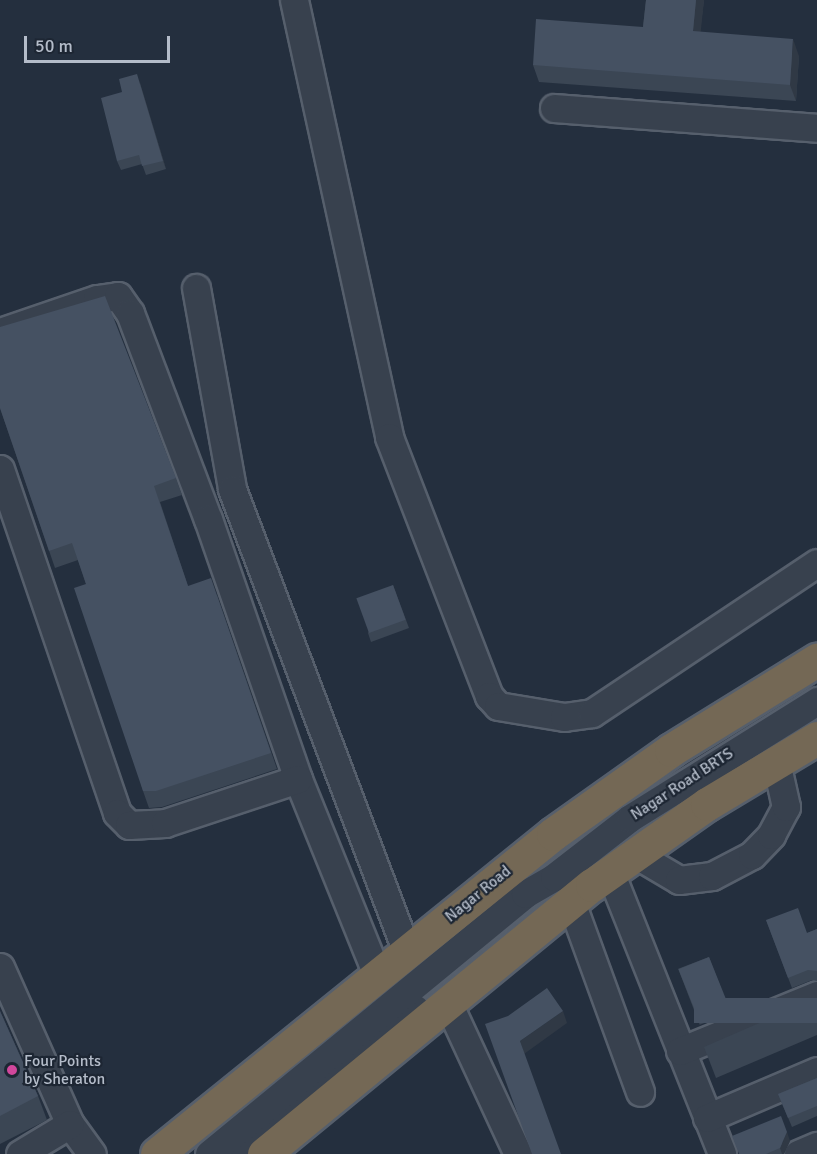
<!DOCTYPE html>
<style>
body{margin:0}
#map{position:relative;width:817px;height:1154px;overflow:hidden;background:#242f3e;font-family:Signika,sans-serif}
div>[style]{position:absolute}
.roads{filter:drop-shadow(2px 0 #565f6c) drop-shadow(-2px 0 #565f6c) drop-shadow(0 2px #565f6c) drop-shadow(0 -2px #565f6c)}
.minor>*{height:27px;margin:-13.5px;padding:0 13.5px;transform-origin:13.5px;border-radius:13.5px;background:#38414e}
.highway>*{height:33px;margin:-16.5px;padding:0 16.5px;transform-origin:16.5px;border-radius:16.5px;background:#746855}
.wall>*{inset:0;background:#3b4654;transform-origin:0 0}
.shaded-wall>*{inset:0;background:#303945}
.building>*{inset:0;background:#455162;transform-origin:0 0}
.dots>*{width:16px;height:16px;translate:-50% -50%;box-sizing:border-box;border:3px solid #1d2633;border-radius:50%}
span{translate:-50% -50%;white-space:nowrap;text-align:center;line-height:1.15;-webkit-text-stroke:4.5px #1d2633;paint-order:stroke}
.street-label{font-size:16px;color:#b4bcc9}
.poi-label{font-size:16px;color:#b4bcc9}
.left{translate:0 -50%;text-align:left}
.scale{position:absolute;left:24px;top:36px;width:146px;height:27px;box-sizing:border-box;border:3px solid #b4bcc9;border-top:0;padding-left:8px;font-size:18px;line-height:21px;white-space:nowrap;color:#b4bcc9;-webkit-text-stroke:4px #1d2633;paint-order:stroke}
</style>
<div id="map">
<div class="roads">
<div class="minor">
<div style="left:294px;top:0;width:447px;rotate:77.7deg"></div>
<div style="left:389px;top:437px;width:278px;rotate:68.9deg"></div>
<div style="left:489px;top:696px;width:13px;rotate:48deg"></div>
<div style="left:498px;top:706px;width:67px;rotate:9.5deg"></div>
<div style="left:564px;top:717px;width:28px;rotate:-8deg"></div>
<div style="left:592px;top:713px;width:270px;rotate:-33.7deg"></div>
<div style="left:554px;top:108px;width:264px;rotate:4.3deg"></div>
<div style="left:196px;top:288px;width:204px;rotate:79.8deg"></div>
<div style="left:232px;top:489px;width:494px;rotate:69.3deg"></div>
<div style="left:0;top:332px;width:102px;rotate:-18.8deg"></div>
<div style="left:97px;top:299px;width:21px;rotate:-8deg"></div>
<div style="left:118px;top:296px;width:21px;rotate:55deg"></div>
<div style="left:130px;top:313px;width:220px;rotate:69.3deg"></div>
<div style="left:208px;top:519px;width:275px;rotate:70.9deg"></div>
<div style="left:298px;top:779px;width:211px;rotate:68deg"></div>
<div style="left:0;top:469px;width:363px;rotate:71.2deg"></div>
<div style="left:117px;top:813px;width:17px;rotate:45deg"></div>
<div style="left:129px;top:825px;width:36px;rotate:-3deg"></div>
<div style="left:165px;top:823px;width:140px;rotate:-18.3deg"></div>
<div style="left:635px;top:854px;width:51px;rotate:30.6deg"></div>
<div style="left:679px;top:880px;width:33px;rotate:-7deg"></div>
<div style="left:712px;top:876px;width:45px;rotate:-27.7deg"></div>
<div style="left:752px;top:855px;width:28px;rotate:-46deg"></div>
<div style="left:771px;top:835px;width:32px;rotate:-62deg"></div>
<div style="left:786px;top:807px;width:46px;rotate:-102.5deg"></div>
<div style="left:610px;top:872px;width:303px;rotate:68.3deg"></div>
<div style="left:571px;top:902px;width:202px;rotate:70deg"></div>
<div style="left:0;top:967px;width:172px;rotate:66deg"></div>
<div style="left:70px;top:1124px;width:37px;rotate:54deg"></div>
<div style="left:447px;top:1001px;width:169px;rotate:65.1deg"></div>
<div style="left:680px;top:1051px;width:148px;rotate:-22.2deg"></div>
<div style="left:707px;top:1118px;width:120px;rotate:-23.1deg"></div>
<div style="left:241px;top:1148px;width:223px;rotate:-38.6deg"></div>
<div style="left:20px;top:1154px;width:58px;rotate:-31deg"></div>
<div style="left:209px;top:1154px;width:409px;rotate:-39.4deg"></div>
<div style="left:525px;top:894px;width:34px;rotate:-30deg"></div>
<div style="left:554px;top:877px;width:96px;rotate:-37.8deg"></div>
<div style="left:630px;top:818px;width:221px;rotate:-32deg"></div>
<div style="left:798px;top:1154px;width:21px;rotate:-23deg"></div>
</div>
<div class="highway">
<div style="left:157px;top:1154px;width:509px;rotate:-38.94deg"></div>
<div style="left:553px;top:834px;width:145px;rotate:-35.4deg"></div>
<div style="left:671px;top:750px;width:172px;rotate:-31.7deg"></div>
<div style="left:264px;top:1154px;width:424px;rotate:-39.4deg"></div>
<div style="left:592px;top:885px;width:141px;rotate:-35.2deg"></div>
<div style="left:707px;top:804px;width:128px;rotate:-31deg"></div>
</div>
</div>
<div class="wall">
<div style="clip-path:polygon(646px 0,704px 0,700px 32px,799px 56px,796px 101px,539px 82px,533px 65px,643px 27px)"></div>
<div style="clip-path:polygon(140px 83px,166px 169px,146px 175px,142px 164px,121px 170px,117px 161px)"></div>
<div style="clip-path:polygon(0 408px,176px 478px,182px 495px,160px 502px,188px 586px,217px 595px,277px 769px,162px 807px,149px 808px,143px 791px,86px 584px,78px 560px,55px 568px)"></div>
<div style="clip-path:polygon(393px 585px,409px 628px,371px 642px,368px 633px)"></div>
<div style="clip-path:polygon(766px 920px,807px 933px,817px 929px,817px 981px,812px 980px,792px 988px)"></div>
<div style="left:709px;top:957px;width:60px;height:33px;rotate:69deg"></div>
<div style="clip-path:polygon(817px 998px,817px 1035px,716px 1078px,704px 1047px)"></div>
<div style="clip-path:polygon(0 1011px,38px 1096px,47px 1120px,0 1144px)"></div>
<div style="clip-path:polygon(817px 1078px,817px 1116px,792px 1127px,778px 1094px)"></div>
<div style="clip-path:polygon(790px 1141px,784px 1154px,739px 1154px)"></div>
</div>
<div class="shaded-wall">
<div style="clip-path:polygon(696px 0,704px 0,699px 48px,693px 31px)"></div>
<div style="clip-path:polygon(793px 39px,799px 56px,796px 101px,790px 85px)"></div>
<div style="clip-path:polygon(137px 74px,140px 83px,166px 169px,163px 161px)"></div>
<div style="clip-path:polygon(563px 1011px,567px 1023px,524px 1054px,520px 1041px)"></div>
<div style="clip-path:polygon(787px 1132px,790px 1141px,784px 1154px,782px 1154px,780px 1148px)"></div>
</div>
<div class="building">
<div style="clip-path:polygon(646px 0,696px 0,693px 31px,793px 39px,790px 85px,533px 65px,536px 19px,643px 27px)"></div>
<div style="clip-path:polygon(137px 74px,163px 161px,142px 166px,139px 155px,117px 161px,101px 98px,122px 92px,119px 79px)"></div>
<div style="clip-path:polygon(105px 296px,176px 478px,154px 486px,188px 586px,211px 578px,271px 753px,156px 791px,143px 791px,74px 588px,86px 584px,72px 543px,49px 551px,0 408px,0 327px)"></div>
<div style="left:393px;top:585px;width:37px;height:39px;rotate:70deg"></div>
<div style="clip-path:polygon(798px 908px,807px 933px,817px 929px,817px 971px,808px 970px,788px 978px,766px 920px)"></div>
<div style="left:709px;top:957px;width:46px;height:33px;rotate:68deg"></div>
<div style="clip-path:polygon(547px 988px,563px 1011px,520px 1041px,561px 1154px,532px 1154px,485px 1024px,508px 1016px)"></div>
<div style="left:817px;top:998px;width:25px;height:123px;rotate:90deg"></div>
<div style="clip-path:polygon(0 1011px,38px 1096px,0 1116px)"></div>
<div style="clip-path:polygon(817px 1078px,817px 1106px,788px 1118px,778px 1094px)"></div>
<div style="clip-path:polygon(781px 1116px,787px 1132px,780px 1148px,766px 1154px,739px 1154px,732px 1136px)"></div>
</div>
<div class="dots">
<div style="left:12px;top:1070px;background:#d1479c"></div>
</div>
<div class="street-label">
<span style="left:682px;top:784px;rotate:-33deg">Nagar Road BRTS</span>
<span style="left:478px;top:894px;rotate:-39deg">Nagar Road</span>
</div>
<div class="poi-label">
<span class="left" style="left:24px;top:1070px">Four Points<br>by Sheraton</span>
</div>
<div class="scale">50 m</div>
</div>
